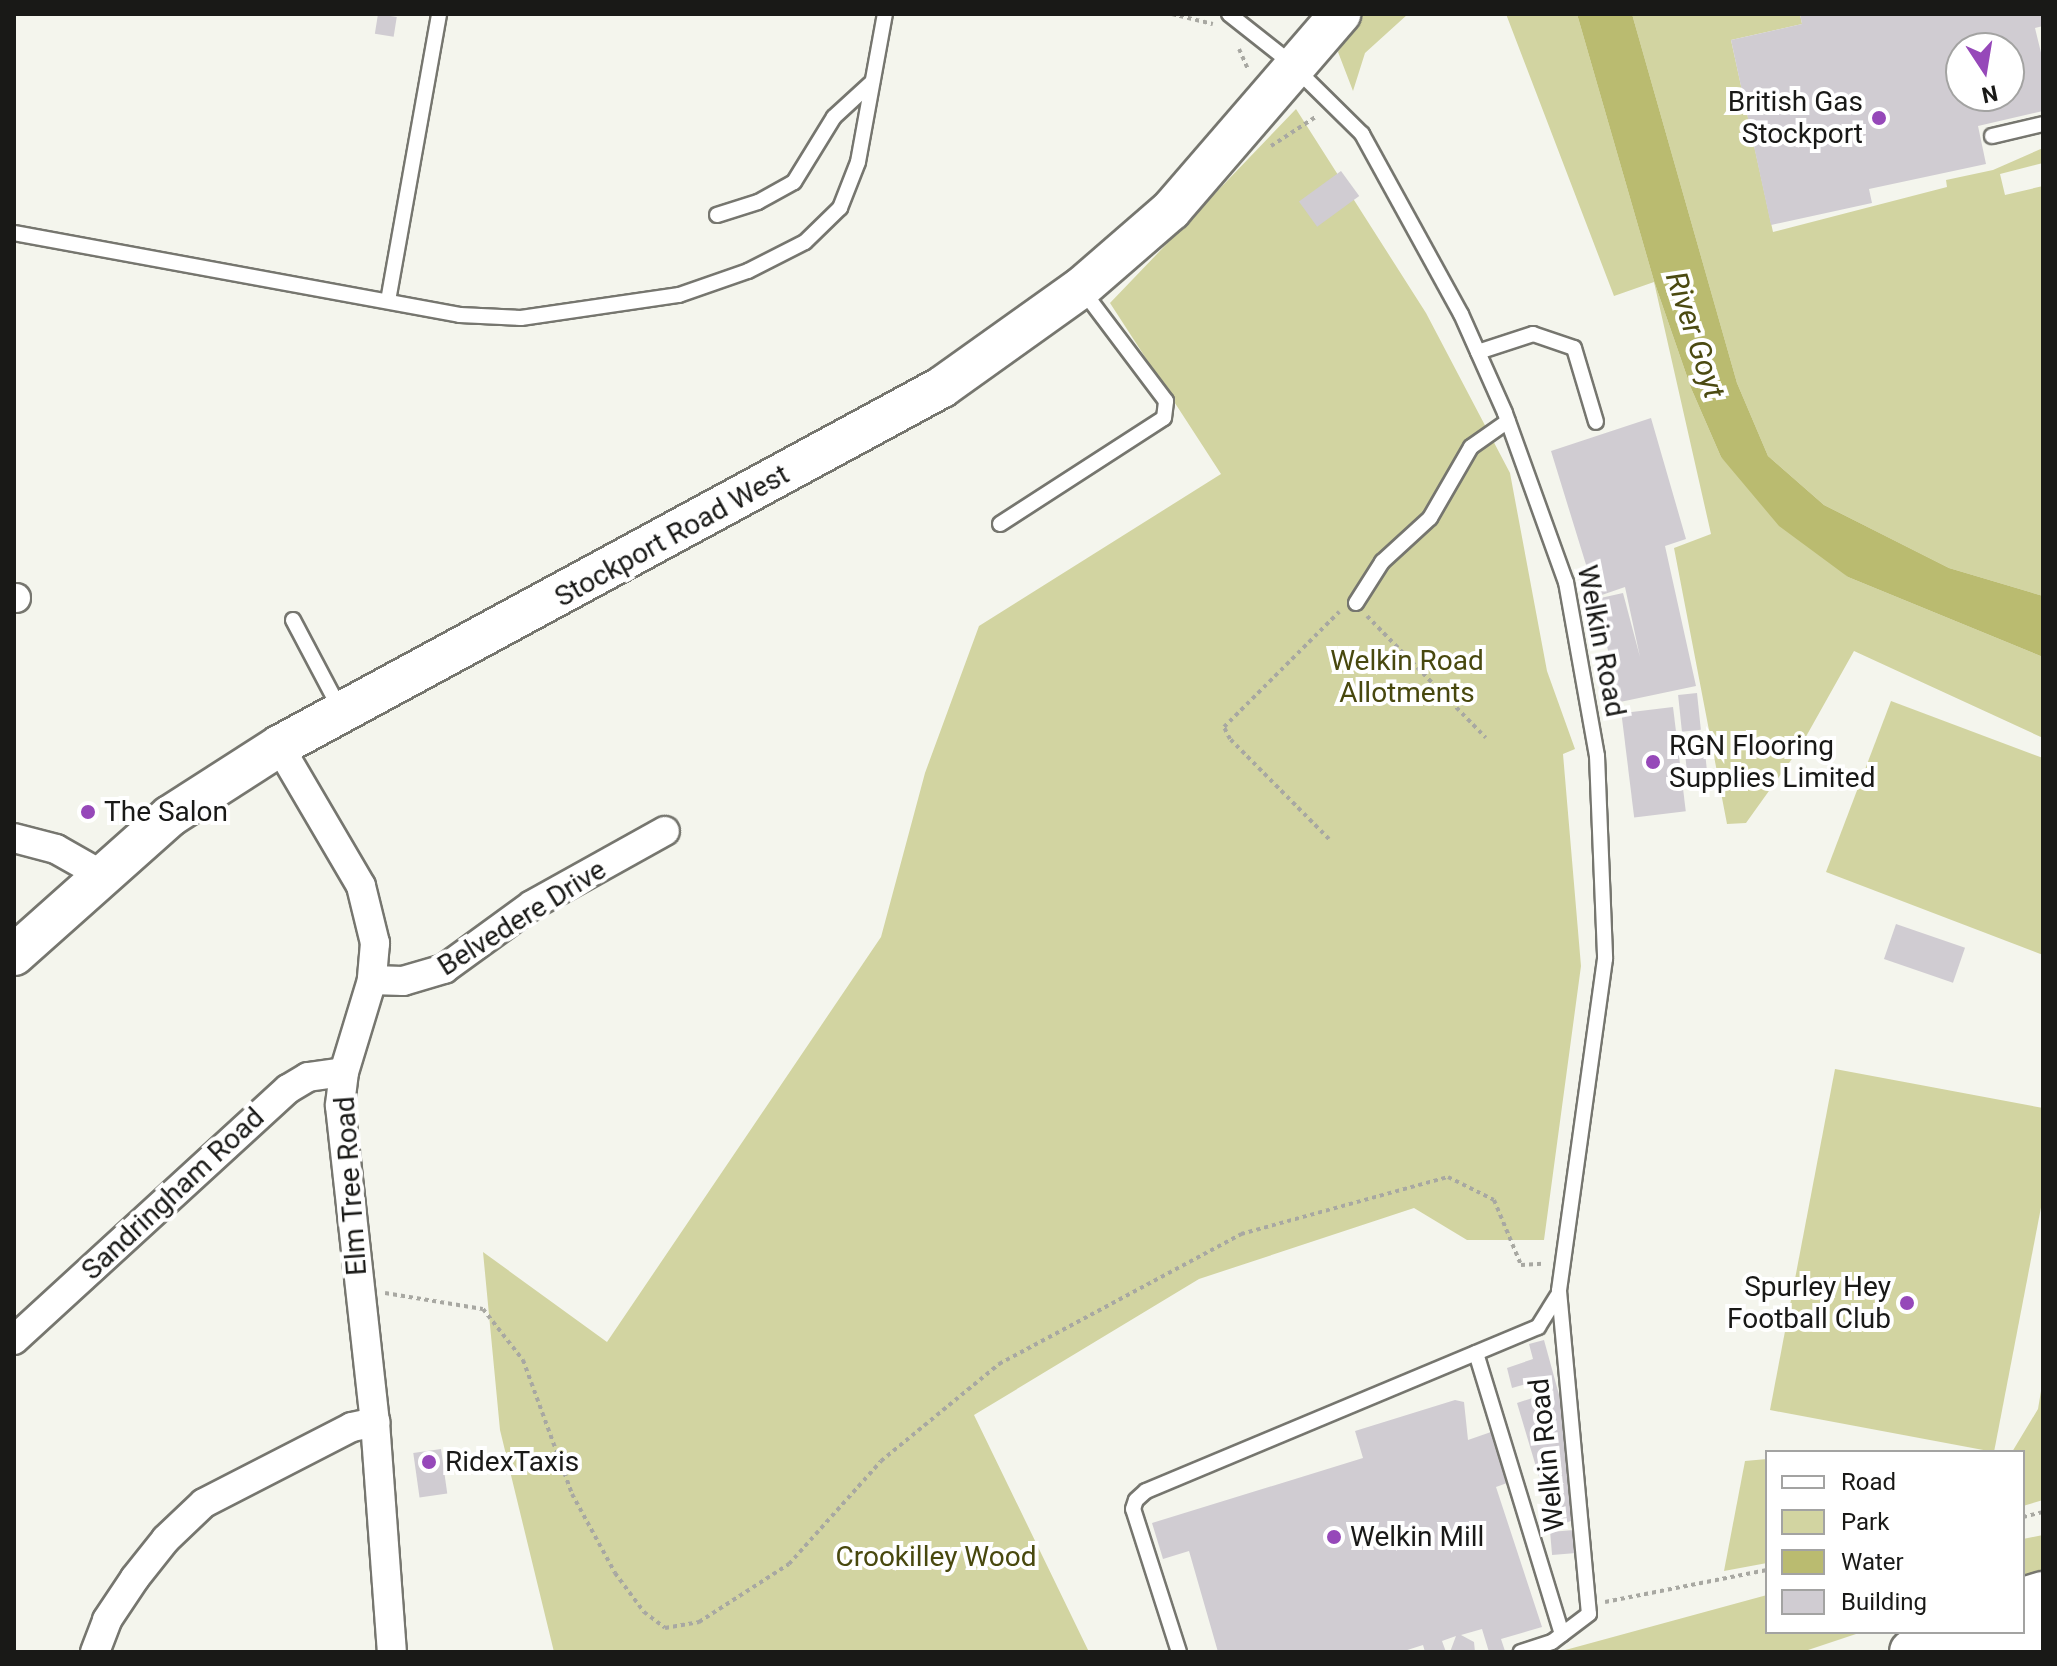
<!DOCTYPE html>
<style>
body{margin:0}
#map{position:relative;width:2057px;height:1666px;overflow:hidden;background:#f4f5ed;font-family:Roboto,sans-serif}
div>[style]{position:absolute}
.green>*{inset:0;background:#d2d4a1}
.water>*{inset:0;background:#babb70}
.building>*{inset:0;background:#d0ccd2;transform-origin:0 0}
.path>*{height:4px;margin-top:-2px;transform-origin:0;background:repeating-linear-gradient(90deg,#a8a8a2 0 4px,transparent 0 8px)}
.roads{filter:drop-shadow(2px 0 #76766f) drop-shadow(-2px 0 #76766f) drop-shadow(0 2px #76766f) drop-shadow(0 -2px #76766f)}
.service>*{height:14px;margin:-7px;padding:0 7px;transform-origin:7px;border-radius:7px;background:#fff}
.minor>*{height:28px;margin:-14px;padding:0 14px;transform-origin:14px;border-radius:14px;background:#fff}
.secondary>*{height:40px;margin:-20px;padding:0 20px;transform-origin:20px;border-radius:20px;background:#fff}
.primary>*{height:44px;margin:-22px;padding:0 22px;transform-origin:22px;border-radius:22px;background:#fff}
.dots>*{width:22px;height:22px;translate:-50% -50%;box-sizing:border-box;border:4px solid #fff;border-radius:50%}
span{translate:-50% -50%;white-space:nowrap;text-align:center;line-height:1.15;-webkit-text-stroke:8px #fff;paint-order:stroke}
.poi-label{font-size:28px;color:#191917}
.right{translate:-100% -50%;text-align:right}
.left{translate:0 -50%;text-align:left}
.street-label{font-size:28px;color:#191917}
.park-label{font-size:28px;color:#48480e}
.water-label{font-size:30px;color:#4b4a11;font-style:italic}
.frame{position:absolute;inset:0;border:16px solid #191917;pointer-events:none}
.legend{position:absolute;left:1765px;top:1450px;width:260px;height:184px;box-sizing:border-box;background:#fff;border:2px solid #a3a3a2;margin:0;padding:10px 14px;list-style:none;font-size:24px;color:#191917}
.legend li{display:flex;align-items:center;gap:16px;height:40px}
.legend b{width:40px;border:2px solid #a3a3a2}
.north{position:absolute;left:1945px;top:32px;width:80px;height:80px;box-sizing:border-box;background:#fff;border:2px solid #a3a3a2;border-radius:50%;rotate:168deg;font-size:22px;font-weight:700;line-height:32px;text-align:center;color:#191917}
.north::after{content:'';display:block;margin:auto;width:28px;height:36px;background:#9648b9;clip-path:polygon(50% 0,100% 100%,50% 72%,0 100%)}
</style>
<div id="map">
<div class="green">
<div style="clip-path:polygon(1362px 14px,1408px 14px,1365px 53px,1353px 91px,1338px 52px)"></div>
<div style="clip-path:polygon(1506px 14px,1577px 14px,1654px 281px,1691px 388px,1721px 457px,1848px 577px,2043px 657px,2043px 738px,1854px 651px,1799px 749px,1746px 823px,1727px 824px,1674px 548px,1711px 534px,1654px 282px,1614px 296px)"></div>
<div style="clip-path:polygon(1632px 14px,1800px 14px,1802px 24px,1731px 40px,1773px 232px,1947px 187px,1946px 180px,1993px 170px,2043px 148px,2043px 163px,2000px 174px,2005px 195px,2043px 186px,2043px 596px,1949px 568px,1824px 505px,1768px 456px,1737px 383px)"></div>
<div style="clip-path:polygon(1296px 109px,1426px 313px,1510px 473px,1547px 671px,1575px 749px,1563px 754px,1581px 966px,1544px 1240px,1467px 1240px,1414px 1208px,1199px 1279px,974px 1415px,1089px 1652px,554px 1652px,500px 1430px,483px 1252px,607px 1342px,881px 937px,925px 773px,979px 626px,1221px 474px,1110px 303px)"></div>
<div style="clip-path:polygon(1891px 701px,2043px 758px,2043px 955px,1826px 872px)"></div>
<div style="clip-path:polygon(1835px 1069px,2043px 1108px,2043px 1197px,1994px 1452px,1770px 1410px)"></div>
<div style="clip-path:polygon(2043px 1379px,2043px 1500px,2023px 1506px,2023px 1452px,2012px 1452px,2038px 1409px)"></div>
<div style="clip-path:polygon(1767px 1459px,1767px 1563px,1724px 1571px,1745px 1461px)"></div>
<div style="clip-path:polygon(2043px 1535px,2043px 1571px,2023px 1578px,2023px 1539px)"></div>
<div style="clip-path:polygon(1767px 1595px,1767px 1632px,1862px 1632px,1802px 1652px,1558px 1652px)"></div>
</div>
<div class="water">
<div style="clip-path:polygon(1577px 14px,1632px 14px,1737px 383px,1768px 456px,1824px 505px,1949px 568px,2043px 596px,2043px 657px,1848px 577px,1779px 526px,1721px 457px,1691px 388px,1654px 281px)"></div>
</div>
<div class="building">
<div style="left:378px;top:14px;width:19px;height:20px;rotate:9deg"></div>
<div style="clip-path:polygon(evenodd,1800px 14px,2043px 14px,2043px 26px,2035px 28px,2043px 61px,2043px 111px,1978px 126px,1986px 164px,1869px 189px,1872px 203px,1771px 225px,1731px 40px,1802px 24px,1800px 14px,1961px 48px,2009px 48px,2009px 96px,1961px 96px,1961px 48px)"></div>
<div style="left:1341px;top:171px;width:31px;height:52px;rotate:54deg"></div>
<div style="clip-path:polygon(1651px 418px,1686px 539px,1665px 546px,1696px 686px,1620px 702px,1596px 599px,1623px 593px,1640px 657px,1625px 587px,1596px 597px,1551px 451px)"></div>
<div style="left:1697px;top:693px;width:37px;height:19px;rotate:84deg"></div>
<div style="left:1673px;top:707px;width:105px;height:52px;rotate:83deg"></div>
<div style="left:1703px;top:733px;width:51px;height:20px;rotate:84deg"></div>
<div style="left:1896px;top:924px;width:73px;height:37px;rotate:19deg"></div>
<div style="clip-path:polygon(1544px 1340px,1561px 1402px,1574px 1520px,1554px 1527px,1517px 1403px,1542px 1395px,1537px 1381px,1512px 1388px,1507px 1368px,1533px 1359px,1529px 1344px)"></div>
<div style="clip-path:polygon(1455px 1400px,1464px 1402px,1468px 1440px,1491px 1432px,1507px 1483px,1496px 1487px,1542px 1627px,1501px 1639px,1505px 1651px,1501px 1652px,1489px 1652px,1482px 1629px,1461px 1635px,1474px 1642px,1475px 1652px,1450px 1652px,1456px 1636px,1442px 1641px,1446px 1652px,1425px 1652px,1423px 1645px,1401px 1652px,1218px 1652px,1189px 1551px,1163px 1559px,1152px 1523px,1363px 1458px,1355px 1431px)"></div>
<div style="left:441px;top:1449px;width:45px;height:28px;rotate:82deg"></div>
<div style="left:1574px;top:1530px;width:23px;height:24px;rotate:85deg"></div>
</div>
<div class="path">
<div style="left:1172px;top:14px;width:42px;rotate:13.7deg"></div>
<div style="left:1239px;top:49px;width:22px;rotate:66deg"></div>
<div style="left:1271px;top:146px;width:55px;rotate:-33.1deg"></div>
<div style="left:1367px;top:616px;width:170px;rotate:45.7deg"></div>
<div style="left:1329px;top:839px;width:141px;rotate:-134.7deg"></div>
<div style="left:1230px;top:739px;width:13px;rotate:-117deg"></div>
<div style="left:1224px;top:727px;width:163px;rotate:-45deg"></div>
<div style="left:385px;top:1293px;width:99px;rotate:9.3deg"></div>
<div style="left:483px;top:1309px;width:65px;rotate:51.9deg"></div>
<div style="left:523px;top:1360px;width:143px;rotate:69.9deg"></div>
<div style="left:572px;top:1494px;width:90px;rotate:61.4deg"></div>
<div style="left:615px;top:1573px;width:49px;rotate:53.4deg"></div>
<div style="left:644px;top:1612px;width:26px;rotate:37deg"></div>
<div style="left:665px;top:1628px;width:35px;rotate:-10deg"></div>
<div style="left:699px;top:1622px;width:107px;rotate:-32.8deg"></div>
<div style="left:789px;top:1564px;width:138px;rotate:-48.2deg"></div>
<div style="left:881px;top:1461px;width:153px;rotate:-39.4deg"></div>
<div style="left:999px;top:1364px;width:275px;rotate:-28.2deg"></div>
<div style="left:1241px;top:1234px;width:215px;rotate:-15.4deg"></div>
<div style="left:1448px;top:1177px;width:51px;rotate:26.6deg"></div>
<div style="left:1494px;top:1200px;width:70px;rotate:67.4deg"></div>
<div style="left:1521px;top:1265px;width:22px;rotate:-3deg"></div>
<div style="left:2023px;top:1517px;width:21px;rotate:-14deg"></div>
<div style="left:1605px;top:1602px;width:165px;rotate:-11.2deg"></div>
</div>
<div class="roads">
<div class="service">
<div style="left:1229px;top:14px;width:73px;rotate:38.3deg"></div>
<div style="left:1286px;top:59px;width:107px;rotate:44.6deg"></div>
<div style="left:1362px;top:134px;width:205px;rotate:61.2deg"></div>
<div style="left:1461px;top:314px;width:108px;rotate:66deg"></div>
<div style="left:1505px;top:413px;width:180px;rotate:70.2deg"></div>
<div style="left:1566px;top:582px;width:177px;rotate:79.9deg"></div>
<div style="left:1597px;top:756px;width:203px;rotate:87.7deg"></div>
<div style="left:1605px;top:959px;width:335px;rotate:97.9deg"></div>
<div style="left:1559px;top:1291px;width:324px;rotate:84.7deg"></div>
<div style="left:1589px;top:1614px;width:46px;rotate:142.9deg"></div>
<div style="left:1552px;top:1642px;width:33px;rotate:162deg"></div>
<div style="left:1992px;top:136px;width:52px;rotate:-13.2deg"></div>
<div style="left:717px;top:215px;width:43px;rotate:-17.6deg"></div>
<div style="left:758px;top:202px;width:41px;rotate:-29.1deg"></div>
<div style="left:794px;top:182px;width:76px;rotate:-58.4deg"></div>
<div style="left:834px;top:117px;width:52px;rotate:-42.6deg"></div>
<div style="left:14px;top:233px;width:453px;rotate:10.4deg"></div>
<div style="left:460px;top:315px;width:61px;rotate:2.8deg"></div>
<div style="left:521px;top:318px;width:160px;rotate:-8.3deg"></div>
<div style="left:679px;top:295px;width:73px;rotate:-19.2deg"></div>
<div style="left:748px;top:271px;width:64px;rotate:-27deg"></div>
<div style="left:805px;top:242px;width:49px;rotate:-44.2deg"></div>
<div style="left:840px;top:208px;width:49px;rotate:-68.6deg"></div>
<div style="left:858px;top:162px;width:150px;rotate:-79.7deg"></div>
<div style="left:388px;top:301px;width:291px;rotate:-79.9deg"></div>
<div style="left:1478px;top:352px;width:58px;rotate:-18.1deg"></div>
<div style="left:1533px;top:334px;width:43px;rotate:18.9deg"></div>
<div style="left:1574px;top:348px;width:77px;rotate:73.4deg"></div>
<div style="left:1000px;top:524px;width:195px;rotate:-32.9deg"></div>
<div style="left:1164px;top:418px;width:17px;rotate:-83deg"></div>
<div style="left:1166px;top:401px;width:141px;rotate:-127deg"></div>
<div style="left:1356px;top:603px;width:49px;rotate:-57.6deg"></div>
<div style="left:1382px;top:562px;width:65px;rotate:-42.5deg"></div>
<div style="left:1430px;top:518px;width:82px;rotate:-60deg"></div>
<div style="left:1471px;top:447px;width:45px;rotate:-35.1deg"></div>
<div style="left:293px;top:620px;width:101px;rotate:62.2deg"></div>
<div style="left:1476px;top:1353px;width:294px;rotate:73deg"></div>
<div style="left:1179px;top:1652px;width:150px;rotate:-107.8deg"></div>
<div style="left:1133px;top:1509px;width:9px;rotate:-72deg"></div>
<div style="left:1136px;top:1500px;width:13px;rotate:-42deg"></div>
<div style="left:1146px;top:1491px;width:425px;rotate:-22.7deg"></div>
<div style="left:1538px;top:1327px;width:36px;rotate:-58deg"></div>
</div>
<div class="minor">
<div style="left:14px;top:598px;width:2px"></div>
<div style="left:279px;top:746px;width:162px;rotate:59.6deg"></div>
<div style="left:361px;top:886px;width:59px;rotate:76.2deg"></div>
<div style="left:375px;top:943px;width:37px;rotate:95deg"></div>
<div style="left:372px;top:980px;width:96px;rotate:106.9deg"></div>
<div style="left:344px;top:1072px;width:34px;rotate:97deg"></div>
<div style="left:340px;top:1106px;width:318px;rotate:83.7deg"></div>
<div style="left:375px;top:1422px;width:231px;rotate:85.8deg"></div>
<div style="left:14px;top:838px;width:43px;rotate:14.7deg"></div>
<div style="left:56px;top:849px;width:53px;rotate:29.5deg"></div>
<div style="left:372px;top:980px;width:31px;rotate:2deg"></div>
<div style="left:403px;top:981px;width:43px;rotate:-16.3deg"></div>
<div style="left:444px;top:969px;width:109px;rotate:-36deg"></div>
<div style="left:532px;top:905px;width:152px;rotate:-29.1deg"></div>
<div style="left:14px;top:1340px;width:372px;rotate:-42.5deg"></div>
<div style="left:288px;top:1089px;width:23px;rotate:-31deg"></div>
<div style="left:308px;top:1077px;width:36px;rotate:-8deg"></div>
<div style="left:95px;top:1652px;width:34px;rotate:-69deg"></div>
<div style="left:107px;top:1620px;width:50px;rotate:-56.3deg"></div>
<div style="left:135px;top:1578px;width:50px;rotate:-51.5deg"></div>
<div style="left:166px;top:1539px;width:52px;rotate:-43.5deg"></div>
<div style="left:204px;top:1503px;width:166px;rotate:-27.2deg"></div>
<div style="left:352px;top:1427px;width:24px;rotate:-12deg"></div>
</div>
<div class="secondary">
<div style="left:14px;top:955px;width:209px;rotate:-41.7deg"></div>
<div style="left:170px;top:816px;width:130px;rotate:-32.7deg"></div>
<div style="left:279px;top:746px;width:754px;rotate:-28.43deg"></div>
<div style="left:942px;top:387px;width:171px;rotate:-35.5deg"></div>
<div style="left:1081px;top:288px;width:119px;rotate:-40.9deg"></div>
<div style="left:1171px;top:210px;width:259px;rotate:-49.2deg"></div>
</div>
<div class="primary">
<div style="left:2023px;top:1600px;width:21px;rotate:-17deg"></div>
<div style="left:1912px;top:1652px;width:28px;rotate:-19deg"></div>
<div style="left:1938px;top:1643px;width:105px;rotate:-4.9deg"></div>
</div>
</div>
<div class="dots">
<div style="left:1879px;top:118px;background:#9648b9"></div>
<div style="left:1653px;top:762px;background:#9648b9"></div>
<div style="left:88px;top:812px;background:#9648b9"></div>
<div style="left:1907px;top:1303px;background:#9648b9"></div>
<div style="left:429px;top:1462px;background:#9648b9"></div>
<div style="left:1334px;top:1537px;background:#9648b9"></div>
</div>
<div class="poi-label">
<span class="right" style="left:1863px;top:118px">British Gas<br>Stockport</span>
<span class="left" style="left:1669px;top:762px">RGN Flooring<br>Supplies Limited</span>
<span class="left" style="left:104px;top:812px">The Salon</span>
<span class="right" style="left:1891px;top:1303px">Spurley Hey<br>Football Club</span>
<span class="left" style="left:445px;top:1462px">RidexTaxis</span>
<span class="left" style="left:1350px;top:1537px">Welkin Mill</span>
</div>
<div class="street-label">
<span style="left:672px;top:536px;rotate:-29deg">Stockport Road West</span>
<span style="left:1601px;top:641px;rotate:79deg">Welkin Road</span>
<span style="left:522px;top:918px;rotate:-32deg">Belvedere Drive</span>
<span style="left:351px;top:1186px;rotate:-94deg">Elm Tree Road</span>
<span style="left:173px;top:1194px;rotate:-43deg">Sandringham Road</span>
<span style="left:1547px;top:1455px;rotate:-96deg">Welkin Road</span>
</div>
<div class="park-label">
<span style="left:1407px;top:677px">Welkin Road<br>Allotments</span>
<span style="left:936px;top:1557px">Crookilley Wood</span>
</div>
<div class="water-label">
<span style="left:1695px;top:335px;rotate:72deg">River Goyt</span>
</div>
<div class="frame"></div>
<ul class="legend">
<li><b style="height:10px;background:#fff"></b>Road</li>
<li><b style="height:22px;background:#d2d4a1"></b>Park</li>
<li><b style="height:22px;background:#babb70"></b>Water</li>
<li><b style="height:22px;background:#d0ccd2"></b>Building</li>
</ul>
<div class="north">N</div>
</div>
